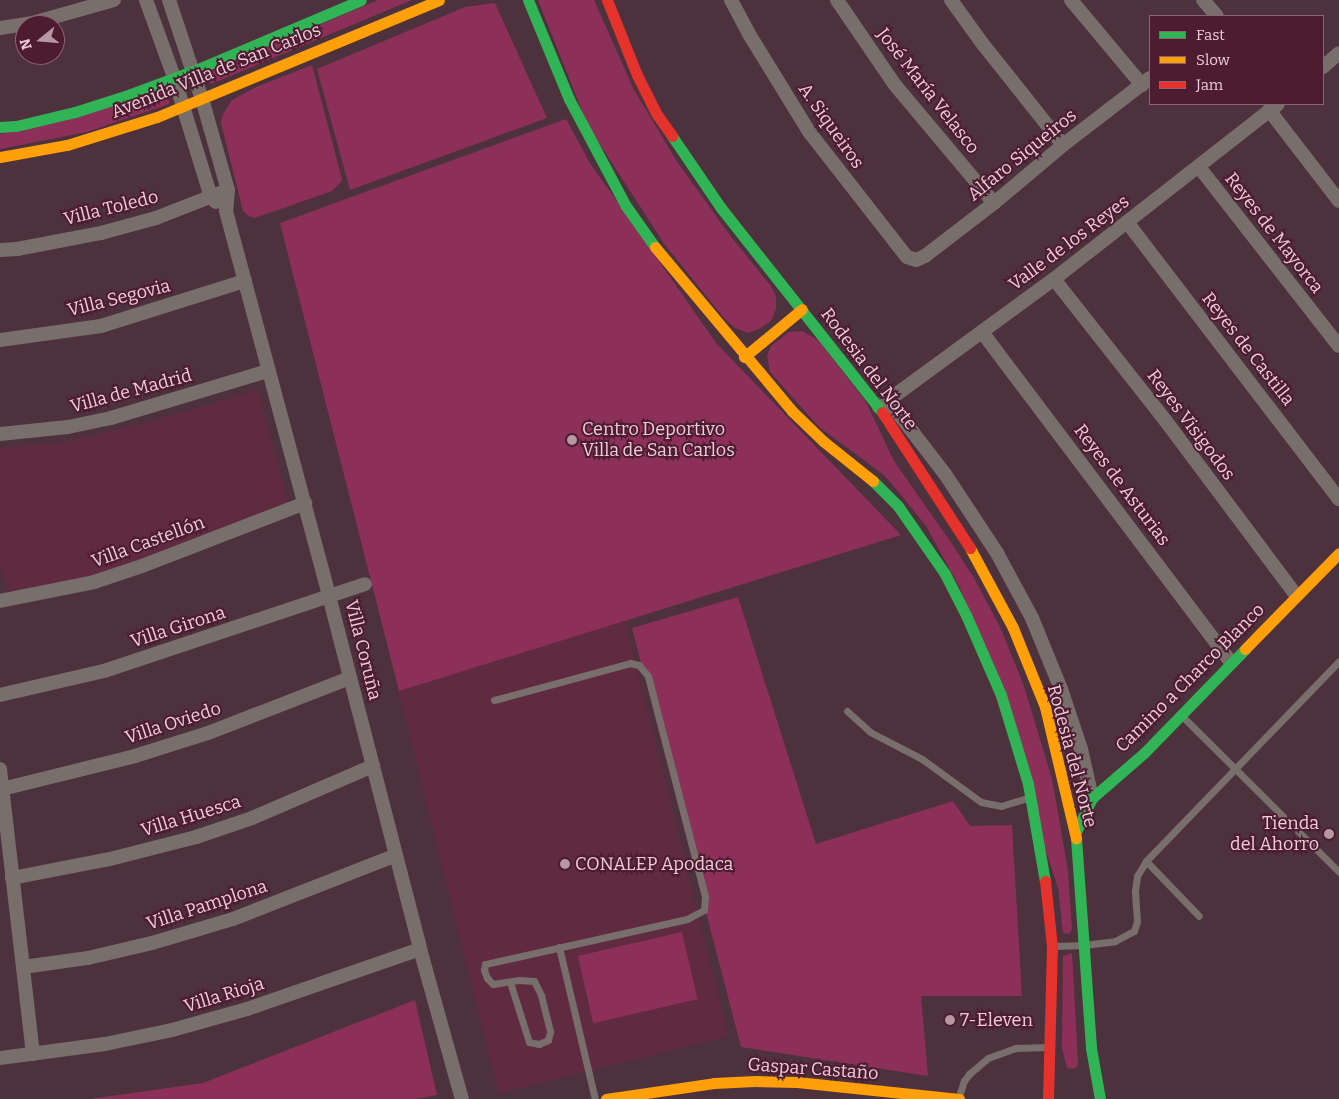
<!DOCTYPE html>
<meta charset="utf-8">
<style>
body{margin:0}
#map{position:relative;width:1339px;height:1099px;overflow:hidden;background:#4d323d;font-family:Bitter,serif}
div>[style]{position:absolute}
.built>*{inset:0;background:#602a40;transform-origin:0 0}
.green>*{inset:0;background:#8c2f59;transform-origin:0 0}
.lane>*{height:7px;margin:-3.5px;padding:0 3.5px;transform-origin:3.5px;border-radius:3.5px;background:#786e6b}
.street>*{height:14px;margin:-7px;padding:0 7px;transform-origin:7px;border-radius:7px;background:#786e6b}
.fast>*{height:11px;margin:-5.5px;padding:0 5.5px;transform-origin:5.5px;border-radius:5.5px;background:#30b455}
.slow>*{height:11px;margin:-5.5px;padding:0 5.5px;transform-origin:5.5px;border-radius:5.5px;background:#ff9f0a}
.jam>*{height:11px;margin:-5.5px;padding:0 5.5px;transform-origin:5.5px;border-radius:5.5px;background:#e5322d}
.dots>*{width:14px;height:14px;translate:-50% -50%;box-sizing:border-box;border:2px solid #4d1c31;border-radius:50%}
span{translate:-50% -50%;white-space:nowrap;text-align:center;line-height:1.15;-webkit-text-stroke:4px #4d1c31;paint-order:stroke}
.street-label{font-size:18px;color:#eecdd8}
.poi-label{font-size:18px;color:#eecdd8}
.left{translate:0 -50%;text-align:left}
.right{translate:-100% -50%;text-align:right}
.legend{position:absolute;left:1149px;top:15px;width:175px;height:90px;box-sizing:border-box;background:#4d1c31;border:1px solid #8d6374;margin:0;padding:6px 9px;list-style:none;font-size:15px;color:#eecdd8}
.legend li{display:flex;align-items:center;gap:10px;height:25px}
.legend b{width:25px;border:1px solid #8d6374}
.north{position:absolute;left:15px;top:15px;width:50px;height:50px;box-sizing:border-box;background:#4d1c31;border:1px solid #8d6374;border-radius:50%;rotate:253deg;font-size:14px;font-weight:700;line-height:20px;text-align:center;color:#eecdd8}
.north::after{content:'';display:block;margin:auto;width:18px;height:22px;background:#b697a2;clip-path:polygon(50% 0,100% 100%,50% 72%,0 100%)}
</style>
<div id="map">
<div class="built">
<div style="clip-path:polygon(258px 390px,288px 502px,98px 576px,8px 591px,0 565px,0 448px,59px 443px,148px 422px)"></div>
<div style="left:625px;top:621px;width:428px;height:237px;rotate:76deg"></div>
</div>
<div class="green">
<div style="clip-path:polygon(378px 0,412px 0,211px 84px,205px 78px,206px 73px)"></div>
<div style="clip-path:polygon(538px 0,594px 0,634px 90px,678px 163px,732px 238px,771px 286px,776px 296px,776px 309px,771px 321px,759px 329px,748px 333px,735px 328px,724px 318px,665px 245px,588px 126px)"></div>
<div style="clip-path:polygon(495px 3px,547px 118px,350px 190px,317px 69px,465px 7px)"></div>
<div style="clip-path:polygon(312px 65px,342px 179px,340px 183px,332px 191px,255px 218px,250px 217px,243px 211px,221px 123px,223px 114px,232px 100px,256px 87px)"></div>
<div style="clip-path:polygon(167px 90px,170px 96px,169px 104px,87px 132px,0 149px,0 134px)"></div>
<div style="clip-path:polygon(566px 119px,590px 163px,717px 344px,901px 535px,399px 691px,280px 223px)"></div>
<div style="clip-path:polygon(802px 331px,818px 340px,866px 402px,894px 461px,950px 541px,974px 578px,1000px 627px,1023px 683px,1052px 779px,1068px 870px,1072px 929px,1069px 934px,1063px 933px,1058px 888px,960px 588px,926px 526px,901px 495px,884px 475px,819px 427px,770px 372px,767px 356px,771px 346px,789px 332px)"></div>
<div style="clip-path:polygon(738px 597px,816px 844px,953px 801px,970px 826px,1012px 825px,1022px 996px,921px 996px,928px 1076px,741px 1047px,632px 628px)"></div>
<div style="left:682px;top:932px;width:69px;height:107px;rotate:77deg"></div>
<div style="clip-path:polygon(1072px 953px,1078px 1061px,1077px 1067px,1072px 1069px,1067px 1068px,1062px 1048px,1063px 956px)"></div>
<div style="clip-path:polygon(415px 1000px,437px 1095px,415px 1099px,90px 1099px,203px 1083px)"></div>
</div>
<div class="lane">
<div style="left:494px;top:700px;width:141px;rotate:-15.2deg"></div>
<div style="left:630px;top:663px;width:9px;rotate:13deg"></div>
<div style="left:639px;top:665px;width:14px;rotate:51deg"></div>
<div style="left:648px;top:676px;width:228px;rotate:75.5deg"></div>
<div style="left:705px;top:897px;width:13px;rotate:94deg"></div>
<div style="left:704px;top:910px;width:19px;rotate:152deg"></div>
<div style="left:687px;top:919px;width:207px;rotate:167.4deg"></div>
<div style="left:485px;top:964px;width:6px;rotate:99deg"></div>
<div style="left:484px;top:970px;width:9px;rotate:69deg"></div>
<div style="left:487px;top:978px;width:8px;rotate:45deg"></div>
<div style="left:493px;top:984px;width:26px;rotate:-9deg"></div>
<div style="left:519px;top:980px;width:15px;rotate:4deg"></div>
<div style="left:534px;top:981px;width:16px;rotate:63deg"></div>
<div style="left:541px;top:995px;width:38px;rotate:76deg"></div>
<div style="left:550px;top:1032px;width:8px;rotate:104deg"></div>
<div style="left:548px;top:1040px;width:10px;rotate:156deg"></div>
<div style="left:539px;top:1044px;width:10px;rotate:-169deg"></div>
<div style="left:529px;top:1042px;width:63px;rotate:-107.6deg"></div>
<div style="left:847px;top:711px;width:31px;rotate:42deg"></div>
<div style="left:870px;top:732px;width:59px;rotate:27.4deg"></div>
<div style="left:922px;top:759px;width:73px;rotate:36.1deg"></div>
<div style="left:981px;top:802px;width:20px;rotate:11deg"></div>
<div style="left:1001px;top:806px;width:28px;rotate:-17deg"></div>
<div style="left:1181px;top:715px;width:223px;rotate:44.8deg"></div>
<div style="left:1146px;top:861px;width:76px;rotate:46.1deg"></div>
<div style="left:1055px;top:946px;width:29px;rotate:-2deg"></div>
<div style="left:1084px;top:945px;width:31px;rotate:-7deg"></div>
<div style="left:1115px;top:941px;width:21px;rotate:-28deg"></div>
<div style="left:1134px;top:931px;width:10px;rotate:-73deg"></div>
<div style="left:1137px;top:921px;width:30px;rotate:-94deg"></div>
<div style="left:1135px;top:891px;width:15px;rotate:-82deg"></div>
<div style="left:1137px;top:876px;width:17px;rotate:-59deg"></div>
<div style="left:1146px;top:861px;width:278px;rotate:-46deg"></div>
<div style="left:559px;top:947px;width:156px;rotate:76.7deg"></div>
<div style="left:958px;top:1099px;width:19px;rotate:-72deg"></div>
<div style="left:964px;top:1081px;width:9px;rotate:-54deg"></div>
<div style="left:969px;top:1074px;width:25px;rotate:-40deg"></div>
<div style="left:988px;top:1058px;width:30px;rotate:-20deg"></div>
<div style="left:1016px;top:1048px;width:32px;rotate:-2deg"></div>
</div>
<div class="street">
<div style="left:146px;top:0;width:82px;rotate:70deg"></div>
<div style="left:174px;top:77px;width:126px;rotate:72.9deg"></div>
<div style="left:211px;top:197px;width:7px;rotate:45deg"></div>
<div style="left:169px;top:0;width:104px;rotate:71.6deg"></div>
<div style="left:202px;top:99px;width:95px;rotate:74.1deg"></div>
<div style="left:228px;top:190px;width:21px;rotate:95deg"></div>
<div style="left:226px;top:211px;width:399px;rotate:75deg"></div>
<div style="left:329px;top:596px;width:365px;rotate:75.5deg"></div>
<div style="left:420px;top:949px;width:156px;rotate:74.4deg"></div>
<div style="left:731px;top:0;width:38px;rotate:62deg"></div>
<div style="left:749px;top:34px;width:116px;rotate:58.4deg"></div>
<div style="left:810px;top:133px;width:157px;rotate:52deg"></div>
<div style="left:907px;top:257px;width:9px;rotate:18deg"></div>
<div style="left:916px;top:260px;width:10px;rotate:-24deg"></div>
<div style="left:925px;top:256px;width:87px;rotate:-37.5deg"></div>
<div style="left:994px;top:203px;width:90px;rotate:-40deg"></div>
<div style="left:1063px;top:145px;width:110px;rotate:-37.6deg"></div>
<div style="left:837px;top:0;width:103px;rotate:55.7deg"></div>
<div style="left:895px;top:85px;width:154px;rotate:50deg"></div>
<div style="left:951px;top:0;width:53px;rotate:54.2deg"></div>
<div style="left:982px;top:43px;width:130px;rotate:51.5deg"></div>
<div style="left:1071px;top:0;width:111px;rotate:50.1deg"></div>
<div style="left:1203px;top:0;width:21px;rotate:49deg"></div>
<div style="left:0;top:28px;width:36px;rotate:-9deg"></div>
<div style="left:36px;top:22px;width:81px;rotate:-15.8deg"></div>
<div style="left:1323px;top:67px;width:21px;rotate:-41deg"></div>
<div style="left:1269px;top:110px;width:115px;rotate:52.4deg"></div>
<div style="left:1199px;top:167px;width:227px;rotate:52deg"></div>
<div style="left:1127px;top:222px;width:349px;rotate:52.6deg"></div>
<div style="left:0;top:250px;width:17px;rotate:-3deg"></div>
<div style="left:17px;top:249px;width:86px;rotate:-10.8deg"></div>
<div style="left:101px;top:233px;width:57px;rotate:-15.3deg"></div>
<div style="left:156px;top:218px;width:77px;rotate:-21.3deg"></div>
<div style="left:1054px;top:279px;width:179px;rotate:51.8deg"></div>
<div style="left:1165px;top:420px;width:219px;rotate:53.2deg"></div>
<div style="left:982px;top:332px;width:413px;rotate:53deg"></div>
<div style="left:0;top:340px;width:102px;rotate:-7.9deg"></div>
<div style="left:101px;top:326px;width:151px;rotate:-17.4deg"></div>
<div style="left:888px;top:400px;width:93px;rotate:52.4deg"></div>
<div style="left:945px;top:474px;width:95px;rotate:56.6deg"></div>
<div style="left:997px;top:553px;width:74px;rotate:61.7deg"></div>
<div style="left:1032px;top:618px;width:77px;rotate:67.8deg"></div>
<div style="left:1061px;top:689px;width:63px;rotate:71.6deg"></div>
<div style="left:1081px;top:749px;width:50px;rotate:77.3deg"></div>
<div style="left:879px;top:407px;width:217px;rotate:-36.2deg"></div>
<div style="left:1054px;top:279px;width:284px;rotate:-38deg"></div>
<div style="left:0;top:434px;width:68px;rotate:-5.9deg"></div>
<div style="left:68px;top:427px;width:44px;rotate:-11.8deg"></div>
<div style="left:111px;top:418px;width:164px;rotate:-16.7deg"></div>
<div style="left:0;top:601px;width:96px;rotate:-11.4deg"></div>
<div style="left:94px;top:582px;width:51px;rotate:-18.4deg"></div>
<div style="left:142px;top:566px;width:175px;rotate:-21.1deg"></div>
<div style="left:0;top:695px;width:107px;rotate:-13deg"></div>
<div style="left:104px;top:671px;width:275px;rotate:-18.4deg"></div>
<div style="left:0;top:769px;width:287px;rotate:83.4deg"></div>
<div style="left:2px;top:789px;width:137px;rotate:-13.9deg"></div>
<div style="left:135px;top:756px;width:77px;rotate:-17.5deg"></div>
<div style="left:208px;top:733px;width:152px;rotate:-21.2deg"></div>
<div style="left:12px;top:878px;width:100px;rotate:-11deg"></div>
<div style="left:110px;top:859px;width:89px;rotate:-14.3deg"></div>
<div style="left:196px;top:837px;width:59px;rotate:-18.7deg"></div>
<div style="left:252px;top:818px;width:132px;rotate:-23.3deg"></div>
<div style="left:23px;top:967px;width:66px;rotate:-7.9deg"></div>
<div style="left:88px;top:958px;width:66px;rotate:-13.2deg"></div>
<div style="left:152px;top:943px;width:84px;rotate:-16.5deg"></div>
<div style="left:233px;top:919px;width:175px;rotate:-21.4deg"></div>
<div style="left:0;top:1058px;width:106px;rotate:-7.6deg"></div>
<div style="left:105px;top:1044px;width:68px;rotate:-11.8deg"></div>
<div style="left:172px;top:1030px;width:78px;rotate:-15.6deg"></div>
<div style="left:247px;top:1009px;width:183px;rotate:-19.1deg"></div>
</div>
<div class="fast">
<div style="left:528px;top:0;width:107px;rotate:67.5deg"></div>
<div style="left:569px;top:99px;width:121px;rotate:62deg"></div>
<div style="left:626px;top:206px;width:50px;rotate:54.7deg"></div>
<div style="left:0;top:127px;width:16px;rotate:-4deg"></div>
<div style="left:16px;top:126px;width:61px;rotate:-13.3deg"></div>
<div style="left:75px;top:112px;width:59px;rotate:-17.8deg"></div>
<div style="left:131px;top:94px;width:66px;rotate:-20.4deg"></div>
<div style="left:193px;top:71px;width:182px;rotate:-22.9deg"></div>
<div style="left:672px;top:136px;width:87px;rotate:55.8deg"></div>
<div style="left:721px;top:208px;width:260px;rotate:51.7deg"></div>
<div style="left:873px;top:481px;width:35px;rotate:45deg"></div>
<div style="left:898px;top:506px;width:83px;rotate:55.3deg"></div>
<div style="left:945px;top:574px;width:46px;rotate:62.9deg"></div>
<div style="left:966px;top:615px;width:87px;rotate:66.4deg"></div>
<div style="left:1001px;top:695px;width:93px;rotate:73.1deg"></div>
<div style="left:1028px;top:784px;width:98px;rotate:80.1deg"></div>
<div style="left:1076px;top:832px;width:38px;rotate:-65deg"></div>
<div style="left:1092px;top:798px;width:69px;rotate:-40.9deg"></div>
<div style="left:1144px;top:753px;width:145px;rotate:-45.8deg"></div>
<div style="left:1076px;top:838px;width:211px;rotate:85.9deg"></div>
<div style="left:1091px;top:1048px;width:52px;rotate:80deg"></div>
</div>
<div class="slow">
<div style="left:0;top:157px;width:68px;rotate:-10.2deg"></div>
<div style="left:67px;top:145px;width:94px;rotate:-17.3deg"></div>
<div style="left:157px;top:117px;width:305px;rotate:-22.5deg"></div>
<div style="left:655px;top:247px;width:214px;rotate:50.1deg"></div>
<div style="left:792px;top:411px;width:43px;rotate:44.1deg"></div>
<div style="left:823px;top:441px;width:64px;rotate:38.7deg"></div>
<div style="left:744px;top:357px;width:75px;rotate:-39.6deg"></div>
<div style="left:970px;top:548px;width:91px;rotate:61.7deg"></div>
<div style="left:1013px;top:628px;width:85px;rotate:67.9deg"></div>
<div style="left:1045px;top:707px;width:135px;rotate:76.7deg"></div>
<div style="left:1245px;top:649px;width:134px;rotate:-45.6deg"></div>
<div style="left:606px;top:1099px;width:109px;rotate:-8.4deg"></div>
<div style="left:714px;top:1083px;width:41px;rotate:-2.8deg"></div>
<div style="left:755px;top:1081px;width:42px;rotate:1.4deg"></div>
<div style="left:797px;top:1082px;width:163px;rotate:6deg"></div>
</div>
<div class="jam">
<div style="left:607px;top:0;width:81px;rotate:68.2deg"></div>
<div style="left:637px;top:75px;width:42px;rotate:63.4deg"></div>
<div style="left:656px;top:113px;width:28px;rotate:55deg"></div>
<div style="left:882px;top:412px;width:162px;rotate:57.1deg"></div>
<div style="left:1045px;top:881px;width:65px;rotate:83.9deg"></div>
<div style="left:1052px;top:946px;width:153px;rotate:91.5deg"></div>
</div>
<div class="dots">
<div style="left:572px;top:440px;background:#b697a2"></div>
<div style="left:1329px;top:834px;background:#b697a2"></div>
<div style="left:565px;top:864px;background:#b697a2"></div>
<div style="left:950px;top:1020px;background:#b697a2"></div>
</div>
<div class="street-label">
<span style="left:216px;top:71px;rotate:-22deg">Avenida Villa de San Carlos</span>
<span style="left:928px;top:91px;rotate:52deg">José María Velasco</span>
<span style="left:831px;top:126px;rotate:55deg">A. Siqueiros</span>
<span style="left:1022px;top:155px;rotate:-39deg">Alfaro Siqueiros</span>
<span style="left:111px;top:208px;rotate:-14deg">Villa Toledo</span>
<span style="left:1274px;top:233px;rotate:52deg">Reyes de Mayorca</span>
<span style="left:1069px;top:243px;rotate:-37deg">Valle de los Reyes</span>
<span style="left:119px;top:298px;rotate:-14deg">Villa Segovia</span>
<span style="left:1248px;top:349px;rotate:52deg">Reyes de Castilla</span>
<span style="left:869px;top:369px;rotate:53deg">Rodesia del Norte</span>
<span style="left:131px;top:391px;rotate:-15deg">Villa de Madrid</span>
<span style="left:1191px;top:425px;rotate:53deg">Reyes Visigodos</span>
<span style="left:1122px;top:485px;rotate:53deg">Reyes de Asturias</span>
<span style="left:148px;top:542px;rotate:-20deg">Villa Castellón</span>
<span style="left:178px;top:627px;rotate:-18deg">Villa Girona</span>
<span style="left:363px;top:650px;rotate:76deg">Villa Coruña</span>
<span style="left:1190px;top:678px;rotate:-45deg">Camino a Charco Blanco</span>
<span style="left:173px;top:723px;rotate:-18deg">Villa Oviedo</span>
<span style="left:1072px;top:756px;rotate:75deg">Rodesia del Norte</span>
<span style="left:191px;top:816px;rotate:-17deg">Villa Huesca</span>
<span style="left:207px;top:905px;rotate:-18deg">Villa Pamplona</span>
<span style="left:224px;top:995px;rotate:-17deg">Villa Rioja</span>
<span style="left:813px;top:1069px;rotate:4deg">Gaspar Castaño</span>
</div>
<div class="poi-label">
<span class="left" style="left:582px;top:440px">Centro Deportivo<br>Villa de San Carlos</span>
<span class="right" style="left:1319px;top:834px">Tienda<br>del Ahorro</span>
<span class="left" style="left:575px;top:864px">CONALEP Apodaca</span>
<span class="left" style="left:960px;top:1020px">7-Eleven</span>
</div>
<ul class="legend">
<li><b style="height:6px;background:#30b455"></b>Fast</li>
<li><b style="height:6px;background:#ff9f0a"></b>Slow</li>
<li><b style="height:6px;background:#e5322d"></b>Jam</li>
</ul>
<div class="north">N</div>
</div>
